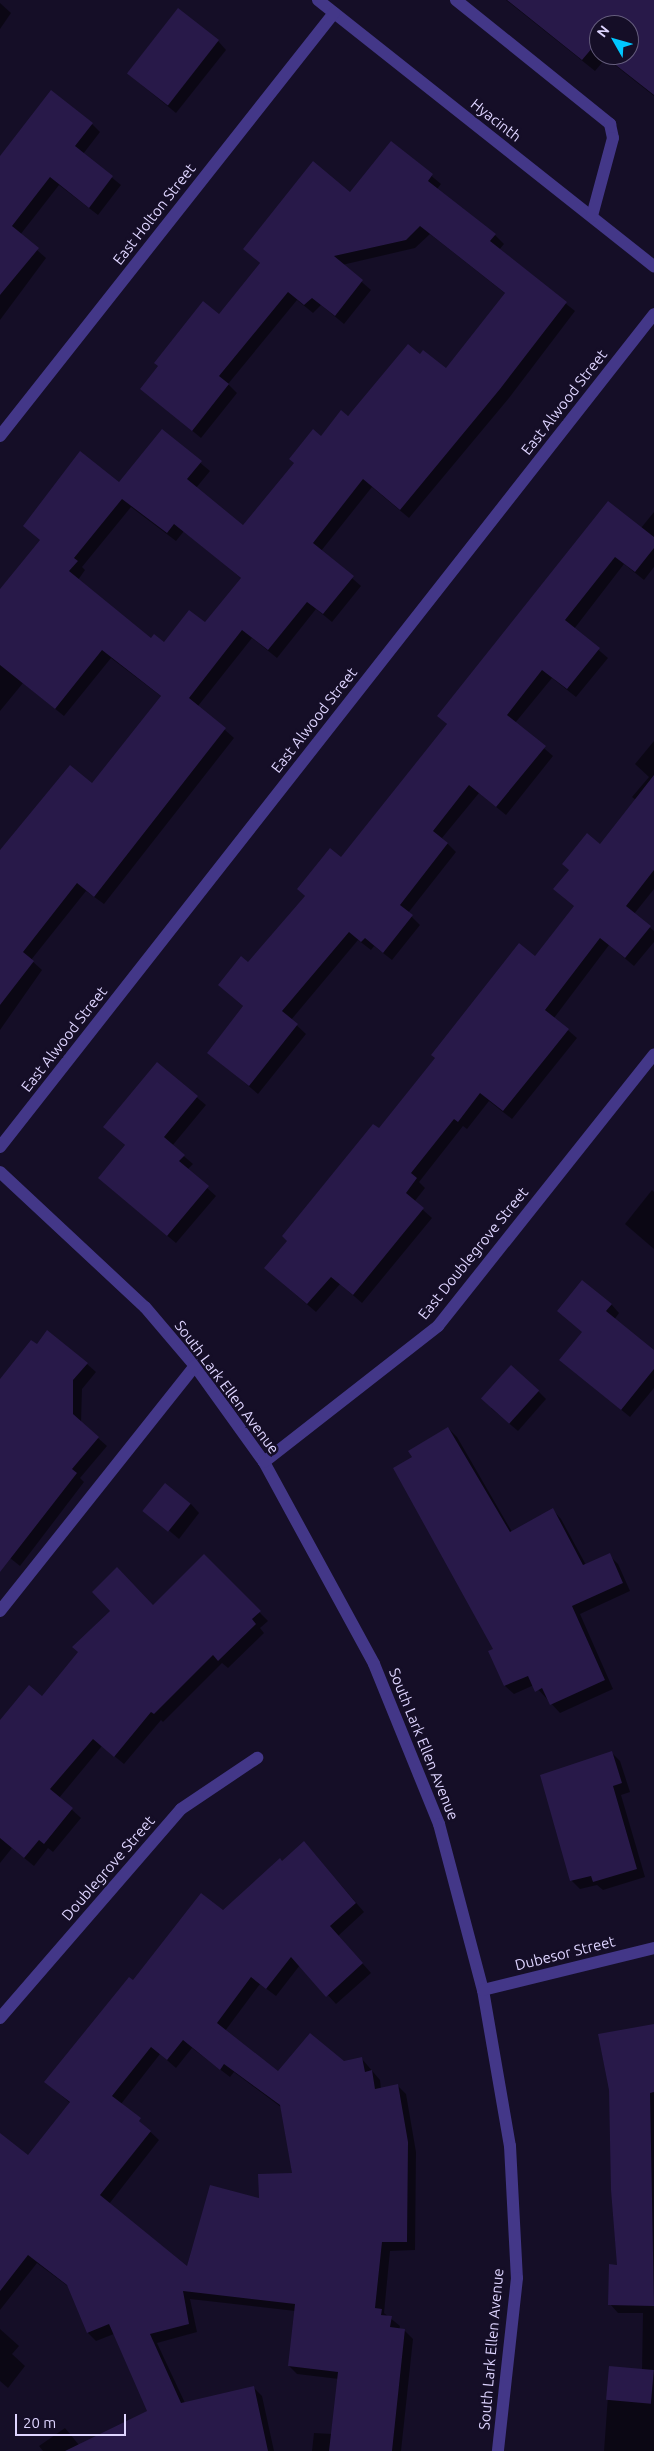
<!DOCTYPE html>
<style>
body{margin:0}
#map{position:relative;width:654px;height:2451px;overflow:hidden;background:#150e27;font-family:Ubuntu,sans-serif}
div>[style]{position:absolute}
.shadow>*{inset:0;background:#0007}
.building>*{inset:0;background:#281949;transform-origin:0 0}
.minor>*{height:12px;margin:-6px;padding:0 6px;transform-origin:6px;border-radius:6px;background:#433788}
span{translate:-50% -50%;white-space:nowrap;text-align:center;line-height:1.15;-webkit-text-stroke:5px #150e27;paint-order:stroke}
.street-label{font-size:15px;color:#ded4ff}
.north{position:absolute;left:589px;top:15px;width:50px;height:50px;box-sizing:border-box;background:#150e27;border:1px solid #655d7d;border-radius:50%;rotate:308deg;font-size:14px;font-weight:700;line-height:20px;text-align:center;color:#ded4ff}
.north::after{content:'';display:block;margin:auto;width:18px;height:22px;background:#00c7ff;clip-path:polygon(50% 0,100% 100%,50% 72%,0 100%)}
.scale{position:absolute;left:15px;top:2414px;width:111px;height:22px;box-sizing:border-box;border:2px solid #ded4ff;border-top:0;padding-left:6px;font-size:15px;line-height:18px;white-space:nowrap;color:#ded4ff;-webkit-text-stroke:4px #150e27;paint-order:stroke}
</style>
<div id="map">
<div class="shadow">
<div style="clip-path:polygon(evenodd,506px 0,654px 0,654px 96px,606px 58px,595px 71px,506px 0,599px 25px,629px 25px,629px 55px,599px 55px,599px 25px)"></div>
<div style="clip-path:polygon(0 3px,11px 13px,0 29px)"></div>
<div style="clip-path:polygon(218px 41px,226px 50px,176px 113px,127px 73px)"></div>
<div style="clip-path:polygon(92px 124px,100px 132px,83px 154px,121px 185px,98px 215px,59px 185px,20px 235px,46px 258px,0 320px,0 167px)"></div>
<div style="clip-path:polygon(evenodd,391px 142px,441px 184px,437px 189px,495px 235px,504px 244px,499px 250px,575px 311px,509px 398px,409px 518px,372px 487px,321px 551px,361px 586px,332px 622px,316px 609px,277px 658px,252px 638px,198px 706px,234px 738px,104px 904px,86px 891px,31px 960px,42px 970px,0 1030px,0 850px,92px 785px,162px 697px,111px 658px,64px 716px,23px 683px,0 711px,0 591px,119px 484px,162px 431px,210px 471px,196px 488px,243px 527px,321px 438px,420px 356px,446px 370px,506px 294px,430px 234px,415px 248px,342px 265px,371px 290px,344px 324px,321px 305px,313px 313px,297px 300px,228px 384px,237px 393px,201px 438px,142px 389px,219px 315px,261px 264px,245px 249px,350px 194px,391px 142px,131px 507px,176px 541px,184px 531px,242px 579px,205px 624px,164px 644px,151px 640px,78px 580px,85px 570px,82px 567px,131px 507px)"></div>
<div style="clip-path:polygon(654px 512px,654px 567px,644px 580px,624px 564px,574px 629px,608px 658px,576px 697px,552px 678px,515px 723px,553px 756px,506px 815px,479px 793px,442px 838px,456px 852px,408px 913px,420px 925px,392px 960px,374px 946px,371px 950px,358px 940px,291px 1020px,306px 1034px,258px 1094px,208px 1052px,244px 1007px,219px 985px,249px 963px,306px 897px,298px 889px,342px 859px,448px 725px,439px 716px,641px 528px)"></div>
<div style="clip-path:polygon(654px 741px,654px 889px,634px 914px,654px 931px,654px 942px,634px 966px,609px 945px,554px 1018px,577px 1038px,512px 1119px,489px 1101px,467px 1129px,463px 1126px,419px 1182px,425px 1188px,414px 1202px,432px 1218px,362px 1303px,340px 1284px,316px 1312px,274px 1276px,380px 1130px,535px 957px,575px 906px,555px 889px,600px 846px,636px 800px,632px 797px,649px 777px,635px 764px)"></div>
<div style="clip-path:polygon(157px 1064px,206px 1105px,172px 1146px,193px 1164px,187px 1170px,216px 1196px,176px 1243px,108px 1186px,126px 1146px,104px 1127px)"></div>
<div style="clip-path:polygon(652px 1190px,654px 1192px,654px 1249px,625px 1224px)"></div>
<div style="clip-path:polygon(611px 1304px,619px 1313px,614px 1320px,654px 1352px,654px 1388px,630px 1417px,561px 1360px,583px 1332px,558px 1311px)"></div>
<div style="clip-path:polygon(37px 1346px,87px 1364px,96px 1372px,82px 1389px,81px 1423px,107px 1446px,80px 1478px,84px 1482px,20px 1566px,10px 1558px,0 1570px,0 1398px)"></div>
<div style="clip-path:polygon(538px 1391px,546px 1399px,518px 1431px,491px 1408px)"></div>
<div style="clip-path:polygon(448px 1428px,457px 1437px,512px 1532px,553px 1510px,561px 1519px,586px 1565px,609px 1555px,618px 1564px,630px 1591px,580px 1614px,613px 1689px,560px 1713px,534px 1685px,514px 1694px,505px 1686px,490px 1651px,494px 1649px,414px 1458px)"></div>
<div style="clip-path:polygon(191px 1504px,199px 1513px,179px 1539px,145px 1510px)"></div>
<div style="clip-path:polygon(204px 1556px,268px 1621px,260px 1628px,264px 1633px,228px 1668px,222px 1663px,163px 1722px,161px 1720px,124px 1764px,102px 1746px,59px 1798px,81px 1818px,53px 1852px,48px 1848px,34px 1866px,12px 1848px,0 1863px,0 1749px,42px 1698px,153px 1606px)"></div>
<div style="clip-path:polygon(611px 1752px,620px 1761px,630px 1792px,621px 1795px,645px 1877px,603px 1890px,597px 1885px,580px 1889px,571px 1880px)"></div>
<div style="clip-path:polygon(evenodd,312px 1851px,364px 1912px,338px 1936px,371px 1973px,336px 2004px,300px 1965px,276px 1996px,260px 1984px,225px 2031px,279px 2073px,362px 2059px,380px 2080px,381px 2089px,397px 2085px,406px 2094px,416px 2152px,415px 2250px,390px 2251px,384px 2313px,400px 2326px,399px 2330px,405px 2331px,413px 2339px,401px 2451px,312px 2451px,314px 2433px,332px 2434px,339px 2379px,297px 2374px,289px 2366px,295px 2311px,190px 2299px,197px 2332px,157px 2343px,185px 2403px,254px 2388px,262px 2396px,274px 2451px,43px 2451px,39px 2446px,65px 2428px,79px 2445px,149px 2411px,114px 2334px,96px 2341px,88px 2333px,69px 2287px,37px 2263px,0 2310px,0 2147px,28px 2157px,70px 2103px,46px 2082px,133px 1982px,282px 1863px,312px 1851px,192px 2048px,230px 2077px,234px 2072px,281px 2107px,294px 2174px,260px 2200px,187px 2268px,109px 2204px,159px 2140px,121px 2104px,160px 2054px,176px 2068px,192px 2048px)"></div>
<div style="clip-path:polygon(654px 2025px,654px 2451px,604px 2451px,610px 2368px,642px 2370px,643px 2313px,618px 2313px,610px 2304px,618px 2266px)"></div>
<div style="clip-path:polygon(0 2329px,19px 2346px,12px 2354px,25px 2366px,8px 2388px,0 2381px)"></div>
</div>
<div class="building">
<div style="clip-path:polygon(507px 0,654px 0,654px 95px,603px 55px,629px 55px,629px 25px,599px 25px,599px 51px,593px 47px,582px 60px)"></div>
<div style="left:178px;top:8px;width:52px;height:83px;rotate:38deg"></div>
<div style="clip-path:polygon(51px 90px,93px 123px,75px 146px,113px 176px,89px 208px,50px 177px,12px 226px,39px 248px,0 295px,0 156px)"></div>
<div style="clip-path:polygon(evenodd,391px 141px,433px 174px,428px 181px,496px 234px,490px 241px,567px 302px,500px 389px,400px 510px,363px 479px,313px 543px,354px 576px,323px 614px,307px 602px,268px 650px,242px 630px,189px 698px,226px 728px,94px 897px,77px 883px,23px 952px,34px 961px,0 1005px,0 850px,70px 765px,92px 783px,161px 696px,102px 650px,55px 709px,0 665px,0 589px,40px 540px,23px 526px,80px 451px,119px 482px,162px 429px,202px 461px,187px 479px,243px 525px,294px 463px,289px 459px,313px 429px,321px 436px,341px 410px,348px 416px,408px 344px,420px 354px,423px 350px,446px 368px,505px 293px,420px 226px,406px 240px,334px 256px,363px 280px,335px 316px,312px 298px,304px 305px,288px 292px,219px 376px,229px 384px,192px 431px,140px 389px,158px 366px,154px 363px,203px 301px,219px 314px,260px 263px,243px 249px,313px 161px,350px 192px,391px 141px,122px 499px,167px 533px,174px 524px,241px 578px,205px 622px,189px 610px,164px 642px,154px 634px,151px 638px,69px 571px,78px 561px,74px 558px,122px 499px)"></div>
<div style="clip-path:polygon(608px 501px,654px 537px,654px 548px,635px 572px,615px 557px,565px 620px,600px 648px,567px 689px,542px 670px,507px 715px,546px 746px,496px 807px,469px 785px,433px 831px,448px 843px,400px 905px,413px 915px,383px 953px,365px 938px,361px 942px,349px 932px,282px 1011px,298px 1024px,249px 1086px,207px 1053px,243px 1006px,218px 985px,241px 956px,248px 962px,305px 896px,297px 889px,330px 848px,341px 857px,447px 724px,437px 716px)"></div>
<div style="clip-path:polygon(654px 775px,654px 870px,626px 906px,651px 926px,625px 958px,600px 938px,545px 1010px,569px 1029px,549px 1054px,503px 1111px,480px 1093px,458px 1122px,454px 1119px,411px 1173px,417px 1178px,406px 1193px,424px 1208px,353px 1295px,331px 1277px,307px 1304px,264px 1268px,287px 1241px,282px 1236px,373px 1124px,379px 1128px,435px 1058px,431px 1055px,519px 943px,535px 956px,574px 906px,553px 889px,569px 870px,562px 864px,587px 833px,600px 844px)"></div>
<div style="clip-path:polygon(157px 1062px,198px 1096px,164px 1137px,185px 1155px,179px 1161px,209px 1186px,167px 1236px,98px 1178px,125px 1145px,103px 1127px)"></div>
<div style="clip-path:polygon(582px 1280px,612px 1304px,606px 1311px,654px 1350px,654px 1369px,621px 1410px,559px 1360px,582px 1332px,557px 1311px)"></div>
<div style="clip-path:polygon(47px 1330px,88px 1363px,73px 1380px,73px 1414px,99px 1437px,72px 1469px,77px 1473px,0 1572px,0 1379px,31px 1340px,37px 1344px)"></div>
<div style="left:511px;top:1365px;width:38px;height:45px;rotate:42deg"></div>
<div style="clip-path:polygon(448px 1427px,510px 1532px,553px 1508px,583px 1565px,610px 1553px,623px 1583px,572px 1606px,605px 1680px,550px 1705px,542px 1688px,535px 1692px,528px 1676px,504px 1686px,488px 1651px,493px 1649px,393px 1468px,412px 1457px,408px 1451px)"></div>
<div style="left:165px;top:1483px;width:33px;height:36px;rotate:39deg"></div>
<div style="clip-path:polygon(204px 1554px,261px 1611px,252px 1619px,256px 1624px,218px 1661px,213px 1655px,154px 1714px,151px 1712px,114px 1757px,93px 1739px,50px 1789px,73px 1808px,44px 1844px,39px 1840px,24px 1858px,0 1838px,0 1720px,29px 1685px,42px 1696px,78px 1652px,72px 1647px,110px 1611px,92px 1592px,117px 1567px,153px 1605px)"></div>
<div style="clip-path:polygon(612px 1751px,622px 1783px,613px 1786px,637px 1869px,593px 1882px,591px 1876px,570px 1881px,540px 1775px)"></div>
<div style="clip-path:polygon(evenodd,304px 1841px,356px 1903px,330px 1926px,363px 1963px,326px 1997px,291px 1957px,266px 1989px,251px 1977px,217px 2023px,278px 2071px,310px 2033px,344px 2061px,362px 2057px,365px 2072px,372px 2070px,375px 2089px,398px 2084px,408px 2142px,407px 2242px,382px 2242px,375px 2308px,382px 2309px,381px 2315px,392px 2316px,390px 2327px,405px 2329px,392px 2451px,329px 2451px,338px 2372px,288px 2366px,295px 2304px,183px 2291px,189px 2324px,150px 2334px,181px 2403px,254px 2386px,268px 2451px,65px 2451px,147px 2411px,109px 2324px,87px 2333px,67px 2285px,28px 2255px,0 2291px,0 2133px,28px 2155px,70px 2102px,44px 2082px,129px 1977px,133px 1980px,201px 1893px,223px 1910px,280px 1858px,282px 1861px,304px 1841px,183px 2040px,220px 2070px,224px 2064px,280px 2105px,292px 2173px,258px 2174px,259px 2198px,210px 2185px,187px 2266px,100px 2195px,151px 2131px,139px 2121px,141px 2118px,112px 2096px,151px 2047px,167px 2060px,183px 2040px)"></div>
<div style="clip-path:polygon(654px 2024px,654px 2092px,650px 2093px,654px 2306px,608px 2305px,609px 2264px,617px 2265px,611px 2190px,609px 2090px,598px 2034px)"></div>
<div style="left:609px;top:2366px;width:45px;height:34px;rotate:5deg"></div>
</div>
<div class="minor">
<div style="left:318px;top:0;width:429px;rotate:38.4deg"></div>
<div style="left:456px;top:0;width:198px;rotate:38.8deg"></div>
<div style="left:610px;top:124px;width:14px;rotate:78deg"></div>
<div style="left:613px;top:138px;width:81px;rotate:105.1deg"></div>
<div style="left:0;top:436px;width:539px;rotate:-51.71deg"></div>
<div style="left:0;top:1147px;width:1059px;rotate:-51.86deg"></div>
<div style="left:0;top:1172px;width:198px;rotate:43deg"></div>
<div style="left:145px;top:1307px;width:77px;rotate:49.7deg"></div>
<div style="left:195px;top:1366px;width:118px;rotate:54.3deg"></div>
<div style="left:264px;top:1462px;width:230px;rotate:61.4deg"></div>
<div style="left:374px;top:1664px;width:173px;rotate:67.9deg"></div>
<div style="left:439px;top:1824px;width:172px;rotate:75.2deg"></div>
<div style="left:483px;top:1990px;width:158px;rotate:80.2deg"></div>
<div style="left:510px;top:2146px;width:132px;rotate:87deg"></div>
<div style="left:517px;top:2278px;width:174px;rotate:96.3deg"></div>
<div style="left:264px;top:1462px;width:221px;rotate:-38deg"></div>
<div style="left:438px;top:1326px;width:347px;rotate:-51.5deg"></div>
<div style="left:0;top:1611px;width:313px;rotate:-51.5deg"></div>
<div style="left:483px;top:1990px;width:176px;rotate:-13.8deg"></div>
<div style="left:0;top:2018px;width:276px;rotate:-49.1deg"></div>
<div style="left:181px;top:1809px;width:92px;rotate:-33.9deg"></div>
</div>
<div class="street-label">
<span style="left:496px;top:120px;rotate:38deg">Hyacinth</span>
<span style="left:154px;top:214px;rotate:-52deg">East Holton Street</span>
<span style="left:564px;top:402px;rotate:-52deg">East Alwood Street</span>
<span style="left:314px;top:720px;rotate:-52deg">East Alwood Street</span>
<span style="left:64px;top:1039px;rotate:-52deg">East Alwood Street</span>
<span style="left:473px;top:1253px;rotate:-51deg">East Doublegrove Street</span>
<span style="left:227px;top:1387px;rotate:53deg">South Lark Ellen Avenue</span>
<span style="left:424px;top:1744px;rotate:68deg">South Lark Ellen Avenue</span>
<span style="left:108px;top:1868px;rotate:-49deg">Doublegrove Street</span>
<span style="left:565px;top:1953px;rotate:-14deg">Dubesor Street</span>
<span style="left:491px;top:2349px;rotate:-85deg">South Lark Ellen Avenue</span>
</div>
<div class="north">N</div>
<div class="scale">20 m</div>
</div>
